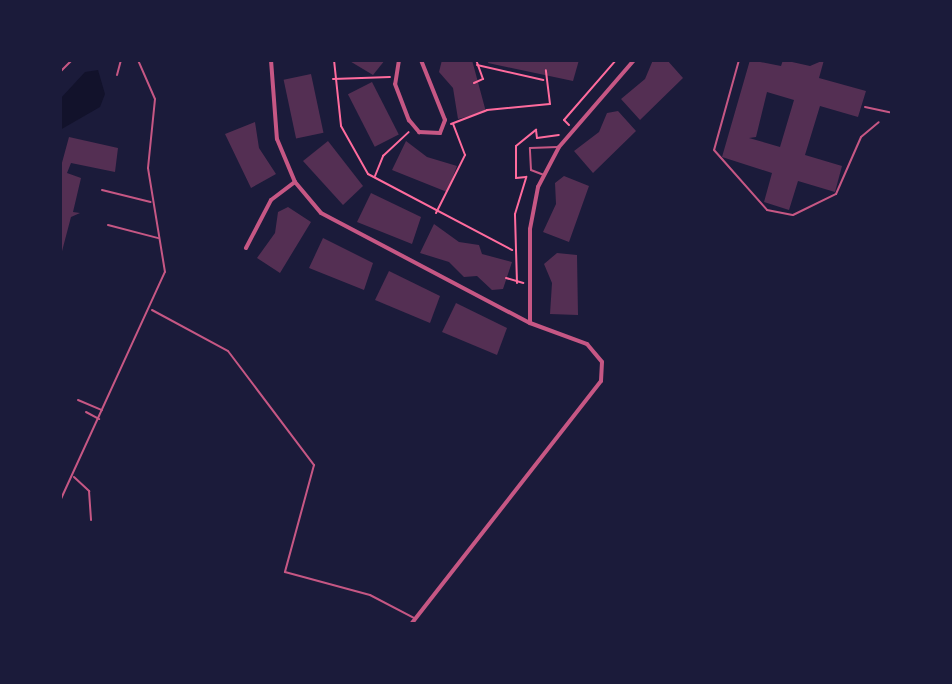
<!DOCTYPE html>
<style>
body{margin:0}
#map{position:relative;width:952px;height:684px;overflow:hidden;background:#1b1b3a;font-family:"IBM Plex Serif",serif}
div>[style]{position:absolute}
.water>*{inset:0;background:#12122b}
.building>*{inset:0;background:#542f53;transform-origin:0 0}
.path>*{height:2px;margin:-1px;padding:0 1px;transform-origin:1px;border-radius:1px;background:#ff6b9d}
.service>*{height:2px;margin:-1px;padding:0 1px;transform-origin:1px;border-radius:1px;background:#c65784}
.minor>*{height:4px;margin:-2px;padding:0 2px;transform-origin:2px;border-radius:2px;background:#c65784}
span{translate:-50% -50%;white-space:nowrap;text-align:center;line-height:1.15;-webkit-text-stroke:6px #1b1b3a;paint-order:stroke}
.frame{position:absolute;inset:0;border:62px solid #1b1b3a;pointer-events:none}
</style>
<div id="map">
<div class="water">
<div style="clip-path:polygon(98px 70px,105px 94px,100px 107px,60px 130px,60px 99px,85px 72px)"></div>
</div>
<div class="building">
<div style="clip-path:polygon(348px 60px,385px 60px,373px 75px)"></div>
<div style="clip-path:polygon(442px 60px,472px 60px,486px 112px,458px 119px,453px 88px,439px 72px)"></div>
<div style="clip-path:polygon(579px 60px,573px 81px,488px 63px,489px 60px)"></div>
<div style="clip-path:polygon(653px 60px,667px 60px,683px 78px,640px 120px,621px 99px,645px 79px)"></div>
<div style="clip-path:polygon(evenodd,750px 60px,781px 66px,783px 60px,810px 66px,824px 60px,819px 78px,866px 91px,858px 117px,820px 106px,805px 155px,842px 166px,835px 192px,798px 181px,789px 210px,764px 202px,772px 173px,722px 157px,750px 60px,767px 92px,794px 100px,780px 147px,749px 138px,756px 137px,767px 92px)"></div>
<div style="left:311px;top:74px;width:60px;height:28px;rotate:78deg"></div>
<div style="left:372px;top:82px;width:59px;height:27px;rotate:63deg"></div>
<div style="clip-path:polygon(618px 111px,636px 131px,593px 173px,574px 151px,599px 132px,607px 113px)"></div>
<div style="clip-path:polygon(255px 122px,259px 148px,276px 174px,251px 188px,225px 134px)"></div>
<div style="clip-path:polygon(69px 137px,118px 148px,115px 172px,71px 163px,67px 173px,81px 178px,73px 212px,80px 213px,71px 217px,61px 255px,60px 170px)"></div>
<div style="clip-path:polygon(328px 141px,363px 186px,343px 205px,303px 161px)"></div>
<div style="clip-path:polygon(406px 141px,427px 157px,457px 166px,447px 192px,392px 170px)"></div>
<div style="clip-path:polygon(564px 176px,589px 186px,569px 242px,543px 232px,556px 204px,555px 183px)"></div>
<div style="clip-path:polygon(371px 193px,421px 217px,412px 244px,357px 222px)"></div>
<div style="clip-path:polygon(288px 207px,311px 222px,280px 273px,257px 258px,275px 233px,278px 212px)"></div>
<div style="clip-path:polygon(434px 224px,459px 242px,479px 245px,482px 254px,512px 262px,503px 289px,492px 290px,477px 276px,464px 277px,449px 262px,420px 253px)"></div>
<div style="clip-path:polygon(323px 238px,373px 263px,364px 290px,309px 268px)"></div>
<div style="clip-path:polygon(557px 253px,577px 255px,578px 315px,550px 314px,552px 283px,544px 264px)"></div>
<div style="clip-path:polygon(389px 271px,440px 296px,430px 323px,375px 300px)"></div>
<div style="clip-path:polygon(456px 303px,507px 328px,497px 355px,442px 332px)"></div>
</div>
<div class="path">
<div style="left:334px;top:60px;width:66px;rotate:83.9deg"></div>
<div style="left:341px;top:126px;width:55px;rotate:60.6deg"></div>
<div style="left:368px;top:174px;width:163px;rotate:27.8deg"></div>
<div style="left:477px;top:65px;width:68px;rotate:12.8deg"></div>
<div style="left:333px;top:79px;width:57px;rotate:-2deg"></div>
<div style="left:474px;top:83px;width:10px;rotate:-24deg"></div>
<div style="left:483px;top:79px;width:20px;rotate:-110deg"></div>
<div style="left:451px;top:124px;width:39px;rotate:-21deg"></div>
<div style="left:487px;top:110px;width:63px;rotate:-5.4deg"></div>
<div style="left:550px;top:104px;width:34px;rotate:-97deg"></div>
<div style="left:569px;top:125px;width:7px;rotate:-135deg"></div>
<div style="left:564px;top:120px;width:79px;rotate:-49.1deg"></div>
<div style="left:375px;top:176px;width:22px;rotate:-68deg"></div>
<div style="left:383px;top:156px;width:35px;rotate:-43deg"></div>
<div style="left:436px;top:213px;width:65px;rotate:-63.4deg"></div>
<div style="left:465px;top:155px;width:33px;rotate:-111deg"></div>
<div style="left:506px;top:278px;width:18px;rotate:16deg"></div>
<div style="left:517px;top:283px;width:69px;rotate:-91.7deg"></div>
<div style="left:515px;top:214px;width:39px;rotate:-73deg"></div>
<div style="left:526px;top:177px;width:10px;rotate:174deg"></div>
<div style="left:516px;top:178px;width:32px;rotate:-90deg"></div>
<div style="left:516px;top:146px;width:26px;rotate:-39deg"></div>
<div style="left:536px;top:130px;width:8px;rotate:83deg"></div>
<div style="left:537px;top:138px;width:22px;rotate:-8deg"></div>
</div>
<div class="service">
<div style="left:739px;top:60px;width:93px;rotate:105.5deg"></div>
<div style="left:714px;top:150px;width:80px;rotate:48.5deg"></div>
<div style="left:767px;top:210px;width:26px;rotate:11deg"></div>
<div style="left:793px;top:215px;width:48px;rotate:-26deg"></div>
<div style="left:836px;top:194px;width:62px;rotate:-66.3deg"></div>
<div style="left:861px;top:137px;width:23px;rotate:-40deg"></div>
<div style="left:816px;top:60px;width:31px"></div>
<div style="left:60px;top:72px;width:17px;rotate:-45deg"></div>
<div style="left:117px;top:75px;width:16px;rotate:-75deg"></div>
<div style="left:865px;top:107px;width:25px;rotate:12deg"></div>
<div style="left:544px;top:175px;width:14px;rotate:-159deg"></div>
<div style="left:531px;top:170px;width:22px;rotate:-93deg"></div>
<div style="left:530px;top:148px;width:28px;rotate:-2deg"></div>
<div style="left:102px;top:190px;width:50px;rotate:13.8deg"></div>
<div style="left:108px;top:225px;width:52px;rotate:14.6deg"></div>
<div style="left:152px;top:310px;width:86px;rotate:28.3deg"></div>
<div style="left:228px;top:351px;width:143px;rotate:53deg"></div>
<div style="left:314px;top:465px;width:111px;rotate:105.2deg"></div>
<div style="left:285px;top:572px;width:88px;rotate:15.1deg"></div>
<div style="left:370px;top:595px;width:50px;rotate:27.6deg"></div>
<div style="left:78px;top:400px;width:26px;rotate:23deg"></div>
<div style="left:86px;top:412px;width:15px;rotate:28deg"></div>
<div style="left:74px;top:477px;width:21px;rotate:43deg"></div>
<div style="left:89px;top:491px;width:29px;rotate:86deg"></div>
<div style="left:60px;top:501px;width:252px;rotate:-65.4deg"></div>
<div style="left:165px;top:272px;width:105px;rotate:-99.3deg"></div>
<div style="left:148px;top:168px;width:69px;rotate:-84.2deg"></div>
<div style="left:155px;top:99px;width:43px;rotate:-113.6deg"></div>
</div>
<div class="minor">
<div style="left:271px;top:60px;width:79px;rotate:85.7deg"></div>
<div style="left:277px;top:139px;width:47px;rotate:67.3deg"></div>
<div style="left:295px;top:182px;width:40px;rotate:50deg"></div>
<div style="left:321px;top:213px;width:236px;rotate:27.8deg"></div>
<div style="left:530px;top:323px;width:61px;rotate:20.2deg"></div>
<div style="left:587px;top:344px;width:23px;rotate:50deg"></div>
<div style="left:602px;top:362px;width:19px;rotate:93deg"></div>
<div style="left:601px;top:381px;width:308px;rotate:128deg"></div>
<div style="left:399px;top:60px;width:24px;rotate:99deg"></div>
<div style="left:395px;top:84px;width:39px;rotate:69deg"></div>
<div style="left:409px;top:120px;width:16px;rotate:50deg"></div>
<div style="left:419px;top:132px;width:21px;rotate:3deg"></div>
<div style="left:440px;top:133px;width:14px;rotate:-69deg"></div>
<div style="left:445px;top:120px;width:65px;rotate:-111.8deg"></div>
<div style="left:246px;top:248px;width:54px;rotate:-62.5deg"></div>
<div style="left:271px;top:200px;width:30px;rotate:-37deg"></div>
<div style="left:530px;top:323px;width:94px;rotate:-90deg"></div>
<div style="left:530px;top:229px;width:43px;rotate:-79.2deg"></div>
<div style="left:538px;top:187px;width:45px;rotate:-62.3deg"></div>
<div style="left:559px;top:147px;width:115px;rotate:-49.2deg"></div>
</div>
<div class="frame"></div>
</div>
